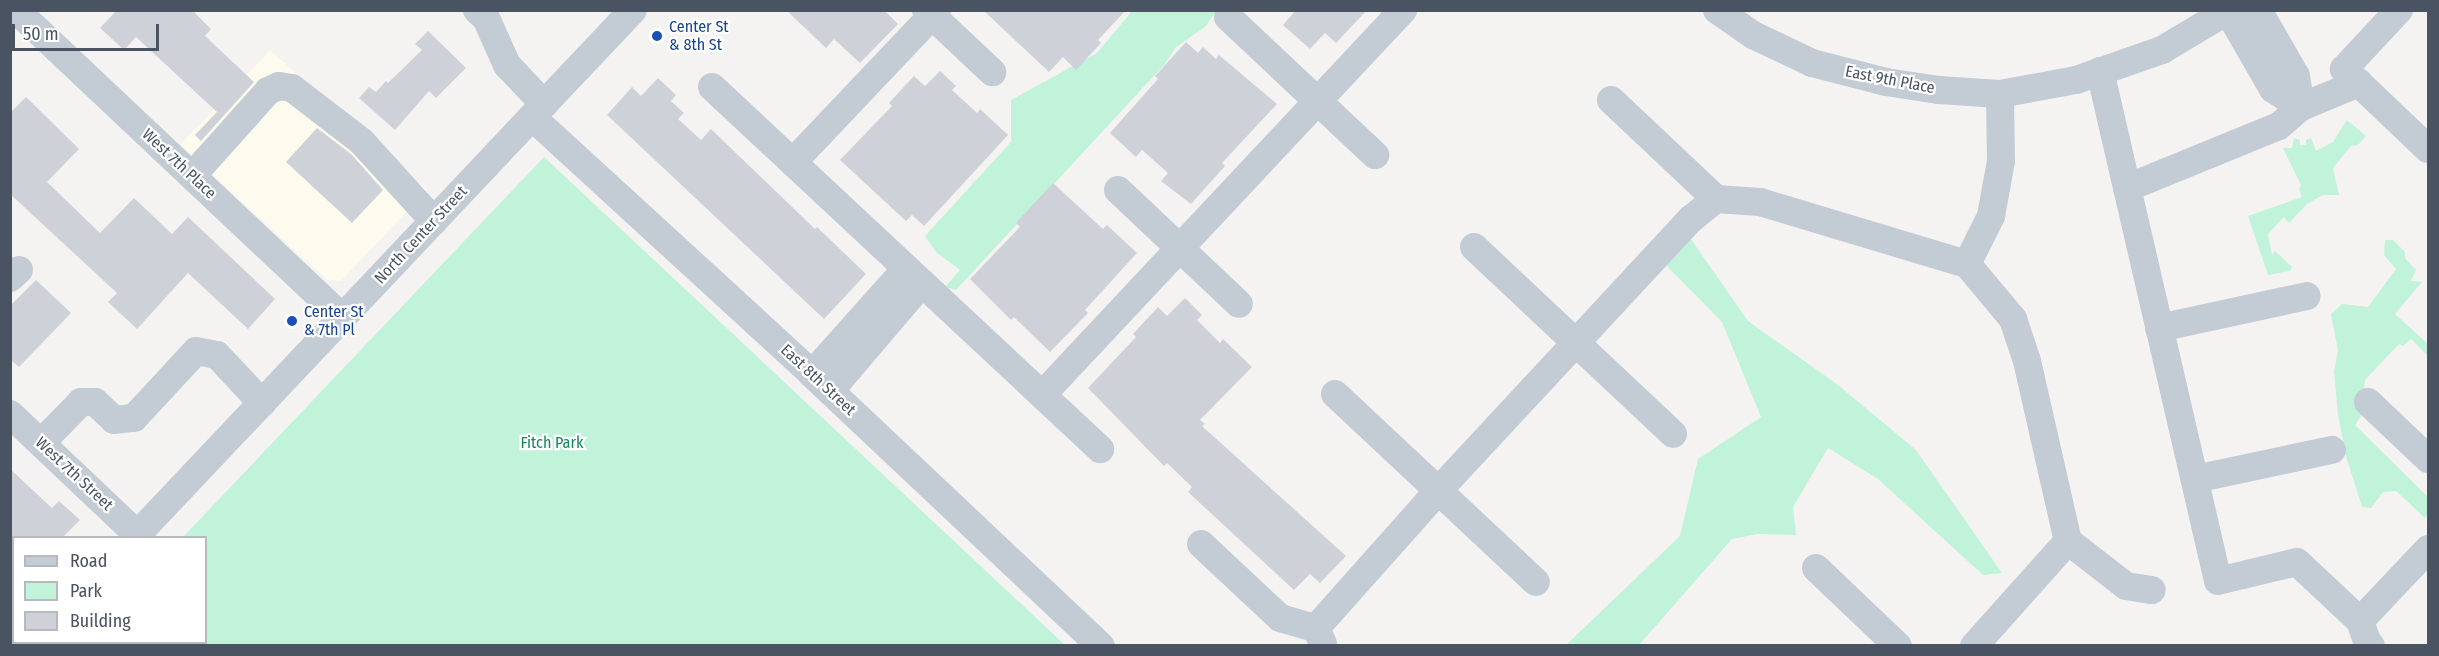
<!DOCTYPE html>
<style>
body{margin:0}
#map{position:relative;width:2439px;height:656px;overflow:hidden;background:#f5f3f2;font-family:"Fira Sans Condensed",sans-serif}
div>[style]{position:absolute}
.commercial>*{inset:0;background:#fdfbee}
.green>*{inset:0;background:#c1f2da}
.building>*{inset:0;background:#ced1d8}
.minor>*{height:28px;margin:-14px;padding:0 14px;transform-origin:14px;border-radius:14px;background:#c3cbd4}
.dots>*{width:16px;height:16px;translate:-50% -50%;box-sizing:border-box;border:3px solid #fff;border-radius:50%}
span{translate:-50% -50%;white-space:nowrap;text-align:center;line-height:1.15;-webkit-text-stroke:4.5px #fff;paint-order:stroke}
.transit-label{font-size:16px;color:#164399}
.left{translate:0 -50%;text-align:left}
.street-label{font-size:16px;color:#495361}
.park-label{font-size:16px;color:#15875b}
.frame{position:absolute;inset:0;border:12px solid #495361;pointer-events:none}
.legend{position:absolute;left:12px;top:536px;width:195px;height:108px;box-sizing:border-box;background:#fff;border:2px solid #b6bac0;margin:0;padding:8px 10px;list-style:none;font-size:18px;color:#495361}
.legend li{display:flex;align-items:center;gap:12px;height:30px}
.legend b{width:30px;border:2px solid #b6bac0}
.scale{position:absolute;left:12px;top:24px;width:147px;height:27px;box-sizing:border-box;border:3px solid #495361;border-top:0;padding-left:8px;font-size:18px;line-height:21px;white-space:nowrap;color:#495361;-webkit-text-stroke:4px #fff;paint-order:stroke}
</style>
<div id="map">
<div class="commercial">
<div style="clip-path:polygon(270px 50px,427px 190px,341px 281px,327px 280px,180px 145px)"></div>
</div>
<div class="green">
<div style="clip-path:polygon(1132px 11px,1216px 11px,1206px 26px,1176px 47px,1164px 65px,956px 290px,945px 287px,960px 270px,936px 252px,925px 236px,1011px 142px,1011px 100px,1097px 53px)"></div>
<div style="clip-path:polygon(2347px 120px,2366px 136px,2358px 145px,2351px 146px,2333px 168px,2339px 195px,2323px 195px,2307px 204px,2289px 223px,2284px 217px,2268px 234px,2272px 255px,2275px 251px,2292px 267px,2290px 271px,2268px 275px,2248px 216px,2302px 197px,2299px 189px,2301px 185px,2283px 148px,2292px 148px,2294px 138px,2300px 140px,2300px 145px,2306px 145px,2306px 140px,2311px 138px,2316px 151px,2333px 142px)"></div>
<div style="clip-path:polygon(544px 157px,1065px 645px,81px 645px,84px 642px,206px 642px,206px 538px,183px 537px)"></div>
<div style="clip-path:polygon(1688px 235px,1748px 321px,1838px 385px,1916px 450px,2002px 573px,1983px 575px,1878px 479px,1828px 448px,1793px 507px,1796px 535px,1757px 534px,1732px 539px,1639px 645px,1565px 646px,1680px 536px,1698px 459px,1761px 417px,1722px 322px,1663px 262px)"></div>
<div style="clip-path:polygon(2385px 240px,2393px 240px,2405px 252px,2405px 258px,2416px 270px,2411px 281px,2422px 282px,2395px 314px,2428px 344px,2428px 356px,2411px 339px,2403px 346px,2399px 344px,2365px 380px,2363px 395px,2354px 404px,2363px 413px,2355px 425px,2428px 497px,2428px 515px,2425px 518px,2396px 491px,2383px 492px,2371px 508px,2362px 507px,2346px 456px,2338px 415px,2334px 371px,2338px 351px,2331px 314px,2342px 304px,2368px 307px,2396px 269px,2384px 255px)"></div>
</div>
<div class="building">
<div style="clip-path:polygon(117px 10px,192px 10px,211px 29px,205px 36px,254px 82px,201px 141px,195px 135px,217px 112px,136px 37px,124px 50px,100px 28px)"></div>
<div style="clip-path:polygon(786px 10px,884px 10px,898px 24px,860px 63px,834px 39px,826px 48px)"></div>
<div style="clip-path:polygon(983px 10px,1126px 10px,1098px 40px,1101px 43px,1076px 70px,1063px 57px,1049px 72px)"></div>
<div style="clip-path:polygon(1296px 10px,1367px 10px,1336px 43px,1325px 33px,1310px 49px,1283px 25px)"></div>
<div style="clip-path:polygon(428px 31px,466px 68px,436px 98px,429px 91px,395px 130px,359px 98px,369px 87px,376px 92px,386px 81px,388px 83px,422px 50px,415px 44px)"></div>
<div style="clip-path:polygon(1186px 42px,1198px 53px,1203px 47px,1216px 59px,1219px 55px,1277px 104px,1222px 163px,1225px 166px,1191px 204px,1161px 181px,1168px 173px,1142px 150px,1136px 157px,1110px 133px,1158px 79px,1155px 76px)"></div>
<div style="clip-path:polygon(940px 71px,956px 86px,952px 90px,977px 113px,980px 109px,1008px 135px,924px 226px,912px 215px,906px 221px,840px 160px,892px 106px,889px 103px,914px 76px,925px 86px)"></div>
<div style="clip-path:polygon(658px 78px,676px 95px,671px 101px,684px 113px,678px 119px,701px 140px,711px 129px,815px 229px,817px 227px,866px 274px,824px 319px,607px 115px,632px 87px,641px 96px)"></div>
<div style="clip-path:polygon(26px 97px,79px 149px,47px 182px,100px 233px,134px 198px,172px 234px,188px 217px,275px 299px,248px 329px,188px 273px,137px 329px,108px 302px,117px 293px,10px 194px,10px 113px)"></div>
<div style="clip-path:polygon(317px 128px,351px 154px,383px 190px,352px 223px,286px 162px)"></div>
<div style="clip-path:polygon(1053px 183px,1103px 229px,1107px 225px,1137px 253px,1085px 310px,1088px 313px,1050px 352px,1014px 317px,1011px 320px,970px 279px,1020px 227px,1016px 223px)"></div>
<div style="clip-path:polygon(36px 280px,71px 313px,19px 367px,10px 359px,10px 306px)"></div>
<div style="clip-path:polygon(1185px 298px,1202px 315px,1197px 320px,1220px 343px,1223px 339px,1252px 367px,1200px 420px,1205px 424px,1202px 426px,1346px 556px,1320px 583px,1310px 574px,1294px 590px,1188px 492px,1192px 487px,1167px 463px,1164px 466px,1088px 388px,1136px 337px,1133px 334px,1158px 307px,1167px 316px)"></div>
<div style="clip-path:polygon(10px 469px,52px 508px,59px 501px,80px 520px,63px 537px,10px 537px)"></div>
</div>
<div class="minor">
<div style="left:16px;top:10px;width:449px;rotate:43.3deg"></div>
<div style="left:477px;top:10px;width:12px;rotate:42deg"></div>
<div style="left:486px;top:18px;width:51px;rotate:65.9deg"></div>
<div style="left:507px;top:65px;width:54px;rotate:46.5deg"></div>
<div style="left:926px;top:10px;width:91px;rotate:43.2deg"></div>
<div style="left:1717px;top:10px;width:44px;rotate:34.8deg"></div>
<div style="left:1753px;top:35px;width:65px;rotate:25.4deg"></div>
<div style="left:1812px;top:63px;width:76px;rotate:14.4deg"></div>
<div style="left:1886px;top:82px;width:54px;rotate:8.6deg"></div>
<div style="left:1939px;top:90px;width:61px;rotate:3.8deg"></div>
<div style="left:2000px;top:94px;width:77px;rotate:-10.4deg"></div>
<div style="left:2076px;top:80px;width:91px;rotate:-19.2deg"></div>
<div style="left:2162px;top:50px;width:78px;rotate:-30.8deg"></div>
<div style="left:2258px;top:10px;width:76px;rotate:60.1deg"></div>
<div style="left:2296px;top:76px;width:31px;rotate:81deg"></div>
<div style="left:2399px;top:10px;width:81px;rotate:133deg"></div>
<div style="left:2344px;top:69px;width:116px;rotate:43.6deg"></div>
<div style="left:2228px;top:11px;width:90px;rotate:60deg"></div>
<div style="left:2273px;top:89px;width:33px;rotate:33deg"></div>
<div style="left:1228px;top:17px;width:202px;rotate:43.2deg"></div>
<div style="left:2100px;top:71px;width:523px;rotate:76.97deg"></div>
<div style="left:2218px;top:581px;width:81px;rotate:-13.5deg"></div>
<div style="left:2297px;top:562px;width:86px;rotate:43.1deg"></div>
<div style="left:2360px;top:621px;width:21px;rotate:71deg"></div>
<div style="left:2367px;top:641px;width:6px;rotate:51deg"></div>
<div style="left:712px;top:87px;width:531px;rotate:43.01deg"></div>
<div style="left:1611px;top:100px;width:144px;rotate:43.3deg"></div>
<div style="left:532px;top:117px;width:380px;rotate:42.5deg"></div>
<div style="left:812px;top:374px;width:397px;rotate:43.3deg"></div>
<div style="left:793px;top:162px;width:209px;rotate:-46.5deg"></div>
<div style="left:192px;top:176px;width:114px;rotate:-48.2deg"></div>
<div style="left:268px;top:91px;width:12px;rotate:-24deg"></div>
<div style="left:279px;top:86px;width:13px;rotate:9deg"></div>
<div style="left:292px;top:88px;width:88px;rotate:37.6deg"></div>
<div style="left:362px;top:142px;width:107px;rotate:47.7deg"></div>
<div style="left:2127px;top:188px;width:164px;rotate:-22.2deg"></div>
<div style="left:2279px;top:126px;width:29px;rotate:-41deg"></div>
<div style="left:2301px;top:107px;width:63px;rotate:-22.5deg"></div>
<div style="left:1118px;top:190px;width:166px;rotate:43.3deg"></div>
<div style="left:1474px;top:247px;width:273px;rotate:43.2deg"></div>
<div style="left:1967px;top:264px;width:54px;rotate:-63.4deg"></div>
<div style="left:1991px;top:216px;width:56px;rotate:-79.7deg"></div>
<div style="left:2001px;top:161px;width:67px;rotate:-90.9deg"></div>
<div style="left:10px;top:278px;width:12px;rotate:-42deg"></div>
<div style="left:2159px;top:328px;width:151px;rotate:-12.2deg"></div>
<div style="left:812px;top:374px;width:141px;rotate:-48.2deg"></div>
<div style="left:830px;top:391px;width:142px;rotate:-49.6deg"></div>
<div style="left:1335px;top:394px;width:275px;rotate:43.1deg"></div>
<div style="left:1042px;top:395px;width:528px;rotate:-46.84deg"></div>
<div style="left:2368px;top:402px;width:83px;rotate:43.5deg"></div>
<div style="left:10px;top:414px;width:175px;rotate:43.4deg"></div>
<div style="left:41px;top:443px;width:57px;rotate:-45.7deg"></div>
<div style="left:81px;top:402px;width:14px"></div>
<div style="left:95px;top:402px;width:26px;rotate:43deg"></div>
<div style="left:114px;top:420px;width:20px;rotate:-6deg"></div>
<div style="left:134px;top:418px;width:91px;rotate:-47.2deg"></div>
<div style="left:196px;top:351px;width:21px;rotate:11deg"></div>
<div style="left:217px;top:355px;width:66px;rotate:46.8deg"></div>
<div style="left:2195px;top:479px;width:140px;rotate:-12deg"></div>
<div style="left:134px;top:538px;width:726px;rotate:-46.62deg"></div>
<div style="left:2068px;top:541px;width:73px;rotate:37.8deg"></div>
<div style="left:2126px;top:586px;width:26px;rotate:9deg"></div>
<div style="left:1201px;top:544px;width:108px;rotate:43.1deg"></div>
<div style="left:1280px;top:618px;width:37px;rotate:16deg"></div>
<div style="left:1316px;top:628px;width:17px;rotate:66deg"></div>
<div style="left:1816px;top:568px;width:113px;rotate:43.6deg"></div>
<div style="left:2360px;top:621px;width:99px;rotate:-46.6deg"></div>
<div style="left:1316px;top:628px;width:183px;rotate:-48.3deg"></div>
<div style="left:1438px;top:491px;width:371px;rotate:-47.1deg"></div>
<div style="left:1691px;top:219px;width:32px;rotate:-39deg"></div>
<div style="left:1716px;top:199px;width:44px;rotate:3.9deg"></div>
<div style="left:1760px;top:202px;width:216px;rotate:16.7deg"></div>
<div style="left:1967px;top:264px;width:72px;rotate:50.1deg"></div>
<div style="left:2013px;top:319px;width:44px;rotate:71.6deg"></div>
<div style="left:2027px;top:361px;width:185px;rotate:77.2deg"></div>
<div style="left:2068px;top:541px;width:141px;rotate:131.8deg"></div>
<div style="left:31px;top:646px;width:5px;rotate:-53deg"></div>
</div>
<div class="dots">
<div style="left:657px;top:36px;background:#1a4fb4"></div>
<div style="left:292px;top:321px;background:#1a4fb4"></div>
</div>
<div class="transit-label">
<span class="left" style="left:669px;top:36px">Center St<br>&amp; 8th St</span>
<span class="left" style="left:304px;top:321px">Center St<br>&amp; 7th Pl</span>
</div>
<div class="street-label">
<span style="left:1890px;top:80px;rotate:11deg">East 9th Place</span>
<span style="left:179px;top:164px;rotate:43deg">West 7th Place</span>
<span style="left:421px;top:235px;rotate:-47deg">North Center Street</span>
<span style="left:818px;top:380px;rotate:43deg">East 8th Street</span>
<span style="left:74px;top:474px;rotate:43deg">West 7th Street</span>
</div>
<div class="park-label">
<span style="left:552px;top:443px">Fitch Park</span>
</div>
<div class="frame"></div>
<ul class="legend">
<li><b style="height:8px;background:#c3cbd4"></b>Road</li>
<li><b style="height:16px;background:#c1f2da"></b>Park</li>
<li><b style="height:16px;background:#ced1d8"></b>Building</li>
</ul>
<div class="scale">50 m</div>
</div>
